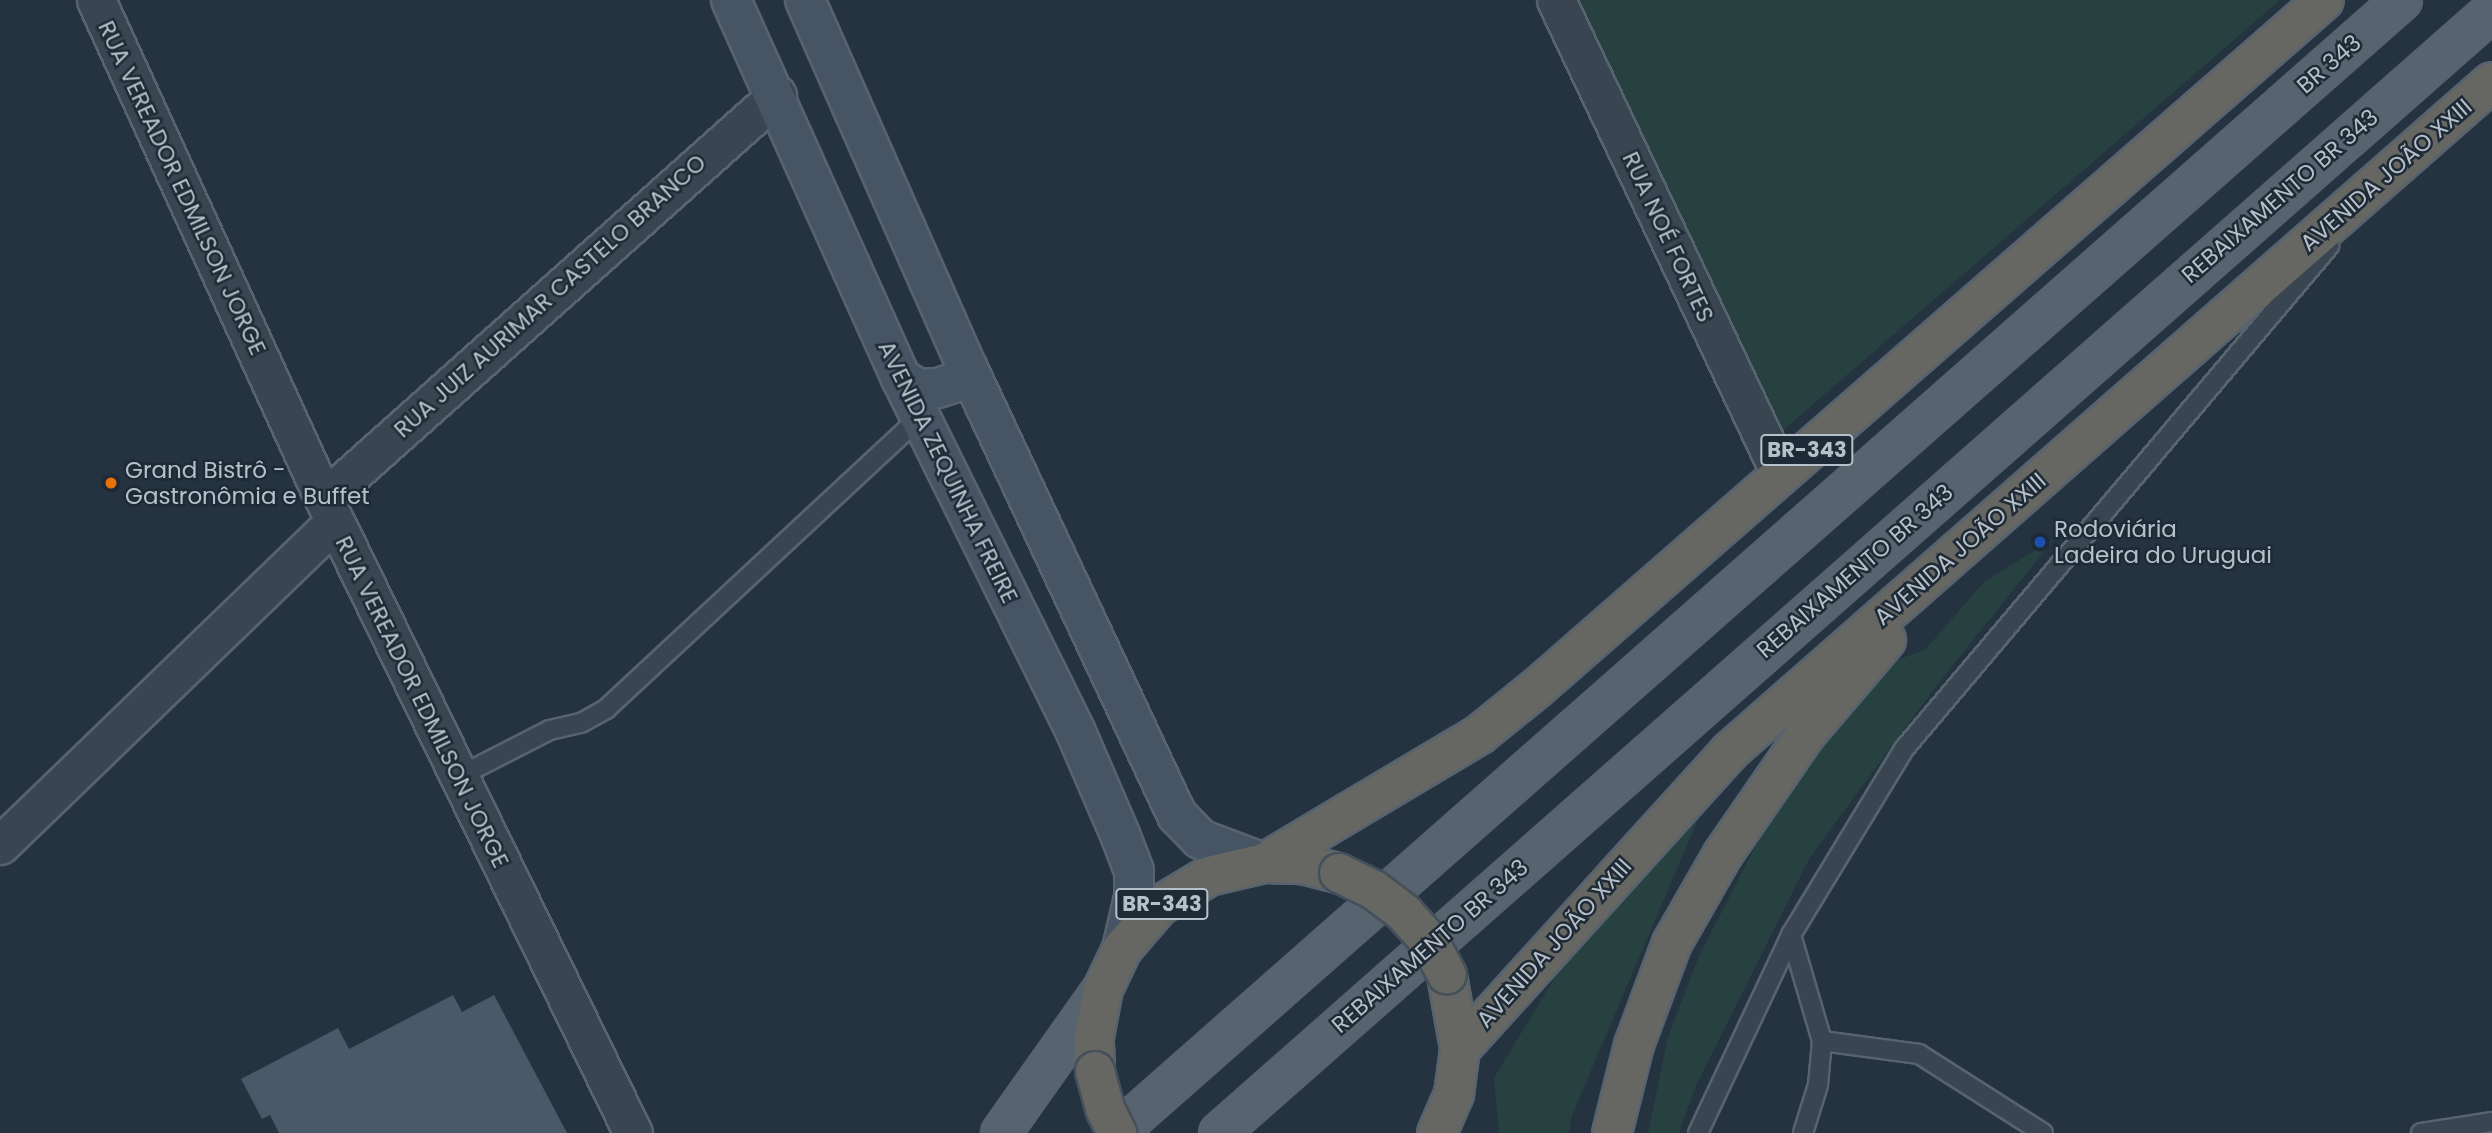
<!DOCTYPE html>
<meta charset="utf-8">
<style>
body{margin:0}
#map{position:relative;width:2492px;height:1133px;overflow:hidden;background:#253341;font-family:Poppins,sans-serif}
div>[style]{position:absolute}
.green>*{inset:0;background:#274141}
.building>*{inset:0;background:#495967}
.roads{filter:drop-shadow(2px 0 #57636e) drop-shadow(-2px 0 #57636e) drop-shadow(0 2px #57636e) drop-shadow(0 -2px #57636e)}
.service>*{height:18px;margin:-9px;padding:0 9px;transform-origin:9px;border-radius:9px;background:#394550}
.minor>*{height:37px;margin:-18.5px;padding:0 18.5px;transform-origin:18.5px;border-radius:18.5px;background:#394550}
.secondary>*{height:38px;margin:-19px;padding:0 19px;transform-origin:19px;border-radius:19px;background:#475463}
.primary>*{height:38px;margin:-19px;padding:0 19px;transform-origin:19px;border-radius:19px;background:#576470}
.trunk>*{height:38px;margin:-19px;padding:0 19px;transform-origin:19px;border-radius:19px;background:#666663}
.bridges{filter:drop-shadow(2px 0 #44505b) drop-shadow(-2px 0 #44505b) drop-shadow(0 2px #44505b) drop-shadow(0 -2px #44505b)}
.trunk-bridge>*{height:38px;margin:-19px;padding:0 19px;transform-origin:19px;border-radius:19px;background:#666663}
.dots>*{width:19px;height:19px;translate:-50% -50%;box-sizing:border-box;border:4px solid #1e2a35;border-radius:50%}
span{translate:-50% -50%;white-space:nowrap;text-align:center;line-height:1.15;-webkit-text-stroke:5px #1e2a35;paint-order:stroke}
.shield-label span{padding:2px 5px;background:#1e2a35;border:2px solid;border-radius:5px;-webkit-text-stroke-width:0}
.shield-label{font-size:21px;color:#b6c0cb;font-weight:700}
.street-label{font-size:23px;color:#b6c0cb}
.poi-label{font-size:23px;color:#b6c0cb}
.left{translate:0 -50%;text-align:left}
</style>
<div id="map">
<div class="green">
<div style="clip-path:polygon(1579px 0,2280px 0,1781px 432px)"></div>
<div style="clip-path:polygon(2055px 538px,1937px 685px,1810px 857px,1695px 1088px,1679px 1133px,1648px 1133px,1668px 1037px,1699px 956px,1756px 845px,1871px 669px,1925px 650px,1984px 582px)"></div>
<div style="clip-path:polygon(1702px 810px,1572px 1115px,1569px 1133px,1499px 1133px,1494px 1078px,1592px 916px)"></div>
</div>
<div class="building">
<div style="clip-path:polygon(453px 995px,462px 1012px,494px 995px,567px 1133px,279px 1133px,270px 1115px,262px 1119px,241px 1079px,338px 1028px,349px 1049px)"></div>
</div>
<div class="roads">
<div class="service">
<div style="left:458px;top:777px;width:103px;rotate:-27.1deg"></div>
<div style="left:550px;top:730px;width:32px;rotate:-13deg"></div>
<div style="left:581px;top:723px;width:29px;rotate:-29deg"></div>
<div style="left:606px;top:709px;width:429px;rotate:-42.9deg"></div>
<div style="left:1791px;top:935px;width:110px;rotate:73.7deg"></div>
<div style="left:1822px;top:1041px;width:44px;rotate:95.2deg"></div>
<div style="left:1818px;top:1085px;width:50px;rotate:107.4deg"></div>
<div style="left:1822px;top:1041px;width:98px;rotate:7.6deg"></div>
<div style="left:1919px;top:1054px;width:147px;rotate:32.5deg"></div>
<div style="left:1698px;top:1133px;width:219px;rotate:-64.8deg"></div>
<div style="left:1791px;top:935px;width:218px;rotate:-58.7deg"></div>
<div style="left:1904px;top:749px;width:659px;rotate:-49.8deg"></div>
<div style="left:2421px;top:1133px;width:72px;rotate:-8.8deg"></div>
</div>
<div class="minor">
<div style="left:96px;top:0;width:549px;rotate:65.44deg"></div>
<div style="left:324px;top:499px;width:705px;rotate:64.02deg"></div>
<div style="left:1556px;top:0;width:523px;rotate:64.66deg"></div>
<div style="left:324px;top:499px;width:607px;rotate:-41.73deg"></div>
<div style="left:0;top:845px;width:465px;rotate:-44deg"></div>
</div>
<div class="secondary">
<div style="left:731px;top:0;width:414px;rotate:65.8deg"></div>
<div style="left:901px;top:378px;width:393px;rotate:63.7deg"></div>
<div style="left:1075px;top:730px;width:116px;rotate:66.7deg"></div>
<div style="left:1121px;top:837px;width:36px;rotate:69deg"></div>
<div style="left:1134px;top:871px;width:26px;rotate:90deg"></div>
<div style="left:1134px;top:897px;width:53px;rotate:103deg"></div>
<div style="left:805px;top:0;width:403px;rotate:66.2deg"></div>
<div style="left:968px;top:369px;width:493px;rotate:64.9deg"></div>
<div style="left:1177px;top:815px;width:33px;rotate:46deg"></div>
<div style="left:1200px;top:839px;width:68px;rotate:20.6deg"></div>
<div style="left:901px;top:378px;width:20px;rotate:33deg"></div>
<div style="left:918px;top:389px;width:20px;rotate:-3deg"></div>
<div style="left:938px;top:388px;width:19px;rotate:-18deg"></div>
<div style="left:956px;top:382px;width:18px;rotate:-47deg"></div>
</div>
<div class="primary">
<div style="left:1001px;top:1133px;width:176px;rotate:-54.7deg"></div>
<div style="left:1116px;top:1133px;width:1714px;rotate:-41.38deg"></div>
<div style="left:1219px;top:1133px;width:1697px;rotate:-41.39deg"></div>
</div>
<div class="trunk">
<div style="left:1264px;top:863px;width:252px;rotate:-30.8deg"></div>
<div style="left:1480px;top:734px;width:73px;rotate:-38.9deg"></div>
<div style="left:1537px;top:688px;width:1045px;rotate:-41.16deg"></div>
<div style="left:1460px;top:1049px;width:401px;rotate:-47.8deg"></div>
<div style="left:1729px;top:752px;width:1015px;rotate:-41.29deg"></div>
<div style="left:1095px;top:1071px;width:34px;rotate:-92deg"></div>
<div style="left:1094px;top:1037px;width:49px;rotate:-79.4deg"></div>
<div style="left:1103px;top:989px;width:44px;rotate:-64.6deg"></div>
<div style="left:1122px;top:949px;width:57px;rotate:-49.3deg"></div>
<div style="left:1159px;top:906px;width:58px;rotate:-31deg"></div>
<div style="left:1209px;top:876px;width:57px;rotate:-13.3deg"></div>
<div style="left:1264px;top:863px;width:38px;rotate:2deg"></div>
<div style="left:1302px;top:864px;width:38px;rotate:14deg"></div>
<div style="left:1437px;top:1133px;width:43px;rotate:-66.4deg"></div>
<div style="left:1454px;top:1094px;width:45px;rotate:-82.4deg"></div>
<div style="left:1460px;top:1049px;width:75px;rotate:-100deg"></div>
<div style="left:1612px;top:1133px;width:91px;rotate:-76deg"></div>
<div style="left:1634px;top:1045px;width:109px;rotate:-69.6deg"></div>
<div style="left:1672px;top:943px;width:103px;rotate:-60.2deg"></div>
<div style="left:1723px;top:854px;width:145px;rotate:-55.4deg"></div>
<div style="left:1805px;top:735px;width:125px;rotate:-49.5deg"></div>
</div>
</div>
<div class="bridges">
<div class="trunk-bridge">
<div style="left:1339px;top:873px;width:39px;rotate:26deg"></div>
<div style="left:1374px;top:890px;width:38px;rotate:37deg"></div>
<div style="left:1404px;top:913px;width:38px;rotate:48deg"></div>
<div style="left:1429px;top:941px;width:38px;rotate:62deg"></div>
<div style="left:1095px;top:1071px;width:39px;rotate:75deg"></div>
<div style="left:1105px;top:1109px;width:27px;rotate:63deg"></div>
</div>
</div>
<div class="dots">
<div style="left:111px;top:483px;background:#e8710a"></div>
<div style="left:2040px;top:542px;background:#1a4fb4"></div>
</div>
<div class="shield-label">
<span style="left:1807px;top:450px">BR-343</span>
<span style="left:1162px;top:904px">BR-343</span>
</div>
<div class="street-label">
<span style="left:2329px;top:64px;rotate:-41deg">BR 343</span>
<span style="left:2386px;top:175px;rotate:-41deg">AVENIDA JOÃO XXIII</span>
<span style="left:182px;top:188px;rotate:65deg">RUA VEREADOR EDMILSON JORGE</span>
<span style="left:2280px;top:196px;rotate:-41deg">REBAIXAMENTO BR 343</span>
<span style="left:1668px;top:237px;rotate:65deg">RUA NOÉ FORTES</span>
<span style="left:550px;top:296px;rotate:-42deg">RUA JUIZ AURIMAR CASTELO BRANCO</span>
<span style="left:948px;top:472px;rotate:64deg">AVENIDA ZEQUINHA FREIRE</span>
<span style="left:1960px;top:549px;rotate:-41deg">AVENIDA JOÃO XXIII</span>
<span style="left:1855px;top:571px;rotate:-41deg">REBAIXAMENTO BR 343</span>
<span style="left:422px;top:702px;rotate:64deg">RUA VEREADOR EDMILSON JORGE</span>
<span style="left:1554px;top:943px;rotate:-48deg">AVENIDA JOÃO XXIII</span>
<span style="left:1430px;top:946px;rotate:-41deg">REBAIXAMENTO BR 343</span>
</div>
<div class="poi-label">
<span class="left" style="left:125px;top:483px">Grand Bistrô -<br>Gastronômia e Buffet</span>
<span class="left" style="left:2054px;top:542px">Rodoviária<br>Ladeira do Uruguai</span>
</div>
</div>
